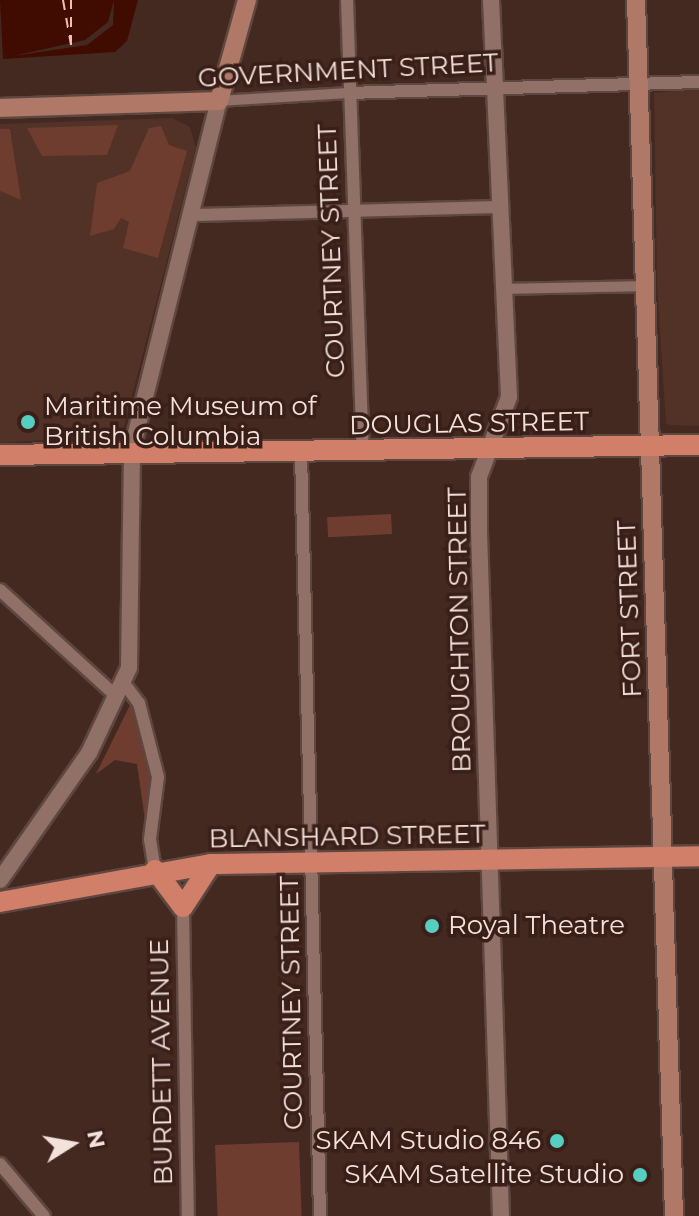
<!DOCTYPE html>
<html>
<head>
<meta charset="utf-8">
<style>
  body { margin:0 }
  #map { position:relative; width:699px; height:1216px; overflow:hidden; background:#442921; font-family:Montserrat,sans-serif }
  div>[style] { position:absolute }
  .built>* { inset:0; background:#523127 }
  .green>* { inset:0; background:#6f3d2f; transform-origin:0 0 }
  .water>* { inset:0; background:#400b00 }
  .pier>* { inset:0; background:#442921 }
  .ferry>* { height:2px; margin-top:-1px; transform-origin:0; background:repeating-linear-gradient(90deg,#f5bdad 0 10px,transparent 0 18px) }
  .roads { filter:drop-shadow(2px 0 #5e4740) drop-shadow(-2px 0 #5e4740) drop-shadow(0 2px #5e4740) drop-shadow(0 -2px #5e4740) }
  .pedestrian>* { height:10px; margin:-5px; padding:0 5px; transform-origin:5px; border-radius:5px; background:#907067 }
  .minor>* { height:12px; margin:-6px; padding:0 6px; transform-origin:6px; border-radius:6px; background:#907067 }
  .tertiary>* { height:16px; margin:-8px; padding:0 8px; transform-origin:8px; border-radius:8px; background:#907067 }
  .secondary>* { height:18px; margin:-9px; padding:0 9px; transform-origin:9px; border-radius:9px; background:#b07867 }
  .primary>* { height:20px; margin:-10px; padding:0 10px; transform-origin:10px; border-radius:10px; background:#d17f68 }
  .dots>* { width:22px; height:22px; translate:-50% -50%; box-sizing:border-box; border:4px solid #391f18; border-radius:50% }
  span { translate:-50% -50%; white-space:nowrap; text-align:center; line-height:1.15; -webkit-text-stroke:7px #391f18; paint-order:stroke }
  .street-label { font-size:26px; color:#f3e1db }
  .poi-label { font-size:26px; color:#f3e1db }
  .left { translate:0 -50%; text-align:left }
  .right { translate:-100% -50%; text-align:right }
  .north { position:absolute; left:32px; top:1104px; width:80px; height:80px; -webkit-text-stroke:6px #391f18; paint-order:stroke; rotate:79deg; font-size:22px; font-weight:700; line-height:32px; text-align:center; color:#f3e1db }
  .north::after { content:''; display:block; margin:auto; width:28px; height:36px; background:#f3e1db; clip-path:polygon(50% 0,100% 100%,50% 72%,0 100%) }
</style>
</head>
<body>
<div id="map">
  <div class="built">
    <i style="clip-path:polygon(699px 88px,699px 426px,672px 425px,666px 424px,657px 283px,654px 93px)"></i>
    <i style="clip-path:polygon(172px 118px,190px 127px,196px 148px,124px 427px,110px 435px,0 443px,0 124px)"></i>
  </div>
  <div class="green">
    <i style="clip-path:polygon(118px 125px,107px 155px,42px 156px,27px 128px)"></i>
    <i style="clip-path:polygon(161px 126px,169px 145px,187px 151px,158px 258px,123px 248px,129px 222px,121px 218px,114px 229px,90px 236px,97px 183px,130px 171px,149px 128px)"></i>
    <i style="clip-path:polygon(0 129px,10px 129px,21px 200px,0 191px)"></i>
    <i style="left:391px;top:514px;width:20px;height:64px;rotate:87deg"></i>
    <i style="clip-path:polygon(132px 701px,150px 775px,145px 820px,137px 764px,115px 760px,96px 774px)"></i>
    <i style="left:299px;top:1142px;width:74px;height:84px;rotate:88deg"></i>
  </div>
  <div class="water">
    <i style="clip-path:polygon(0 0,138px 0,127px 41px,115px 52px,3px 59px)"></i>
  </div>
  <div class="pier">
    <i style="clip-path:polygon(114px 0,113px 25px,87px 45px,13px 56px,85px 40px,108px 22px)"></i>
  </div>
  <div class="ferry">
    <i style="left:63px;top:0;width:46px;rotate:79.9deg"></i>
    <i style="left:71px;top:45px;width:45px;rotate:-90deg"></i>
  </div>
  <div class="roads">
    <div class="pedestrian">
      <i style="left:219px;top:101px;width:129px;rotate:-3.5deg"></i>
      <i style="left:503px;top:289px;width:143px;rotate:-1.2deg"></i>
    </div>
    <div class="minor">
      <i style="left:347px;top:0;width:453px;rotate:88deg"></i>
      <i style="left:348px;top:93px;width:351px;rotate:-1.8deg"></i>
      <i style="left:193px;top:215px;width:308px;rotate:-1.5deg"></i>
      <i style="left:301px;top:453px;width:763px;rotate:88.57deg"></i>
      <i style="left:0;top:590px;width:157px;rotate:42.4deg"></i>
      <i style="left:123px;top:682px;width:26px;rotate:53deg"></i>
      <i style="left:139px;top:703px;width:76px;rotate:75.6deg"></i>
      <i style="left:158px;top:777px;width:63px;rotate:97.4deg"></i>
      <i style="left:150px;top:839px;width:31px;rotate:81deg"></i>
      <i style="left:183px;top:907px;width:309px;rotate:89.1deg"></i>
      <i style="left:0;top:1164px;width:68px;rotate:49.8deg"></i>
    </div>
    <div class="tertiary">
      <i style="left:491px;top:0;width:397px;rotate:87.4deg"></i>
      <i style="left:509px;top:397px;width:85px;rotate:110.6deg"></i>
      <i style="left:479px;top:477px;width:55px;rotate:90deg"></i>
      <i style="left:479px;top:532px;width:684px;rotate:88.16deg"></i>
      <i style="left:0;top:880px;width:155px;rotate:-55deg"></i>
      <i style="left:89px;top:753px;width:94px;rotate:-64.8deg"></i>
      <i style="left:129px;top:668px;width:219px;rotate:-89.2deg"></i>
      <i style="left:132px;top:449px;width:359px;rotate:-76deg"></i>
    </div>
    <div class="secondary">
      <i style="left:636px;top:0;width:1217px;rotate:88.21deg"></i>
      <i style="left:0;top:108px;width:219px;rotate:-1.8deg"></i>
      <i style="left:219px;top:101px;width:105px;rotate:-74.5deg"></i>
    </div>
    <div class="primary">
      <i style="left:0;top:455px;width:699px;rotate:-0.82deg"></i>
      <i style="left:155px;top:870px;width:46px;rotate:52.9deg"></i>
      <i style="left:0;top:902px;width:214px;rotate:-10.2deg"></i>
      <i style="left:211px;top:864px;width:488px;rotate:-0.9deg"></i>
      <i style="left:183px;top:907px;width:51px;rotate:-56.9deg"></i>
    </div>
  </div>
  <div class="dots">
    <i style="left:28px;top:422px;background:#57cec2"></i>
    <i style="left:432px;top:926px;background:#57cec2"></i>
    <i style="left:557px;top:1141px;background:#57cec2"></i>
    <i style="left:640px;top:1175px;background:#57cec2"></i>
  </div>
  <div class="street-label">
    <span style="left:348px;top:71px;rotate:-3deg">GOVERNMENT STREET</span>
    <span style="left:332px;top:251px;rotate:-92deg">COURTNEY STREET</span>
    <span style="left:469px;top:424px;rotate:-1deg">DOUGLAS STREET</span>
    <span style="left:630px;top:609px;rotate:-92deg">FORT STREET</span>
    <span style="left:460px;top:630px;rotate:-91deg">BROUGHTON STREET</span>
    <span style="left:347px;top:837px;rotate:-1deg">BLANSHARD STREET</span>
    <span style="left:292px;top:1003px;rotate:-91deg">COURTNEY STREET</span>
    <span style="left:162px;top:1062px;rotate:-91deg">BURDETT AVENUE</span>
  </div>
  <div class="poi-label">
    <span class="left" style="left:44px;top:422px">Maritime Museum of<br>British Columbia</span>
    <span class="left" style="left:448px;top:926px">Royal Theatre</span>
    <span class="right" style="left:541px;top:1141px">SKAM Studio 846</span>
    <span class="right" style="left:624px;top:1175px">SKAM Satellite Studio</span>
  </div>
  <div class="north">N</div>
</div>
</body>
</html>
